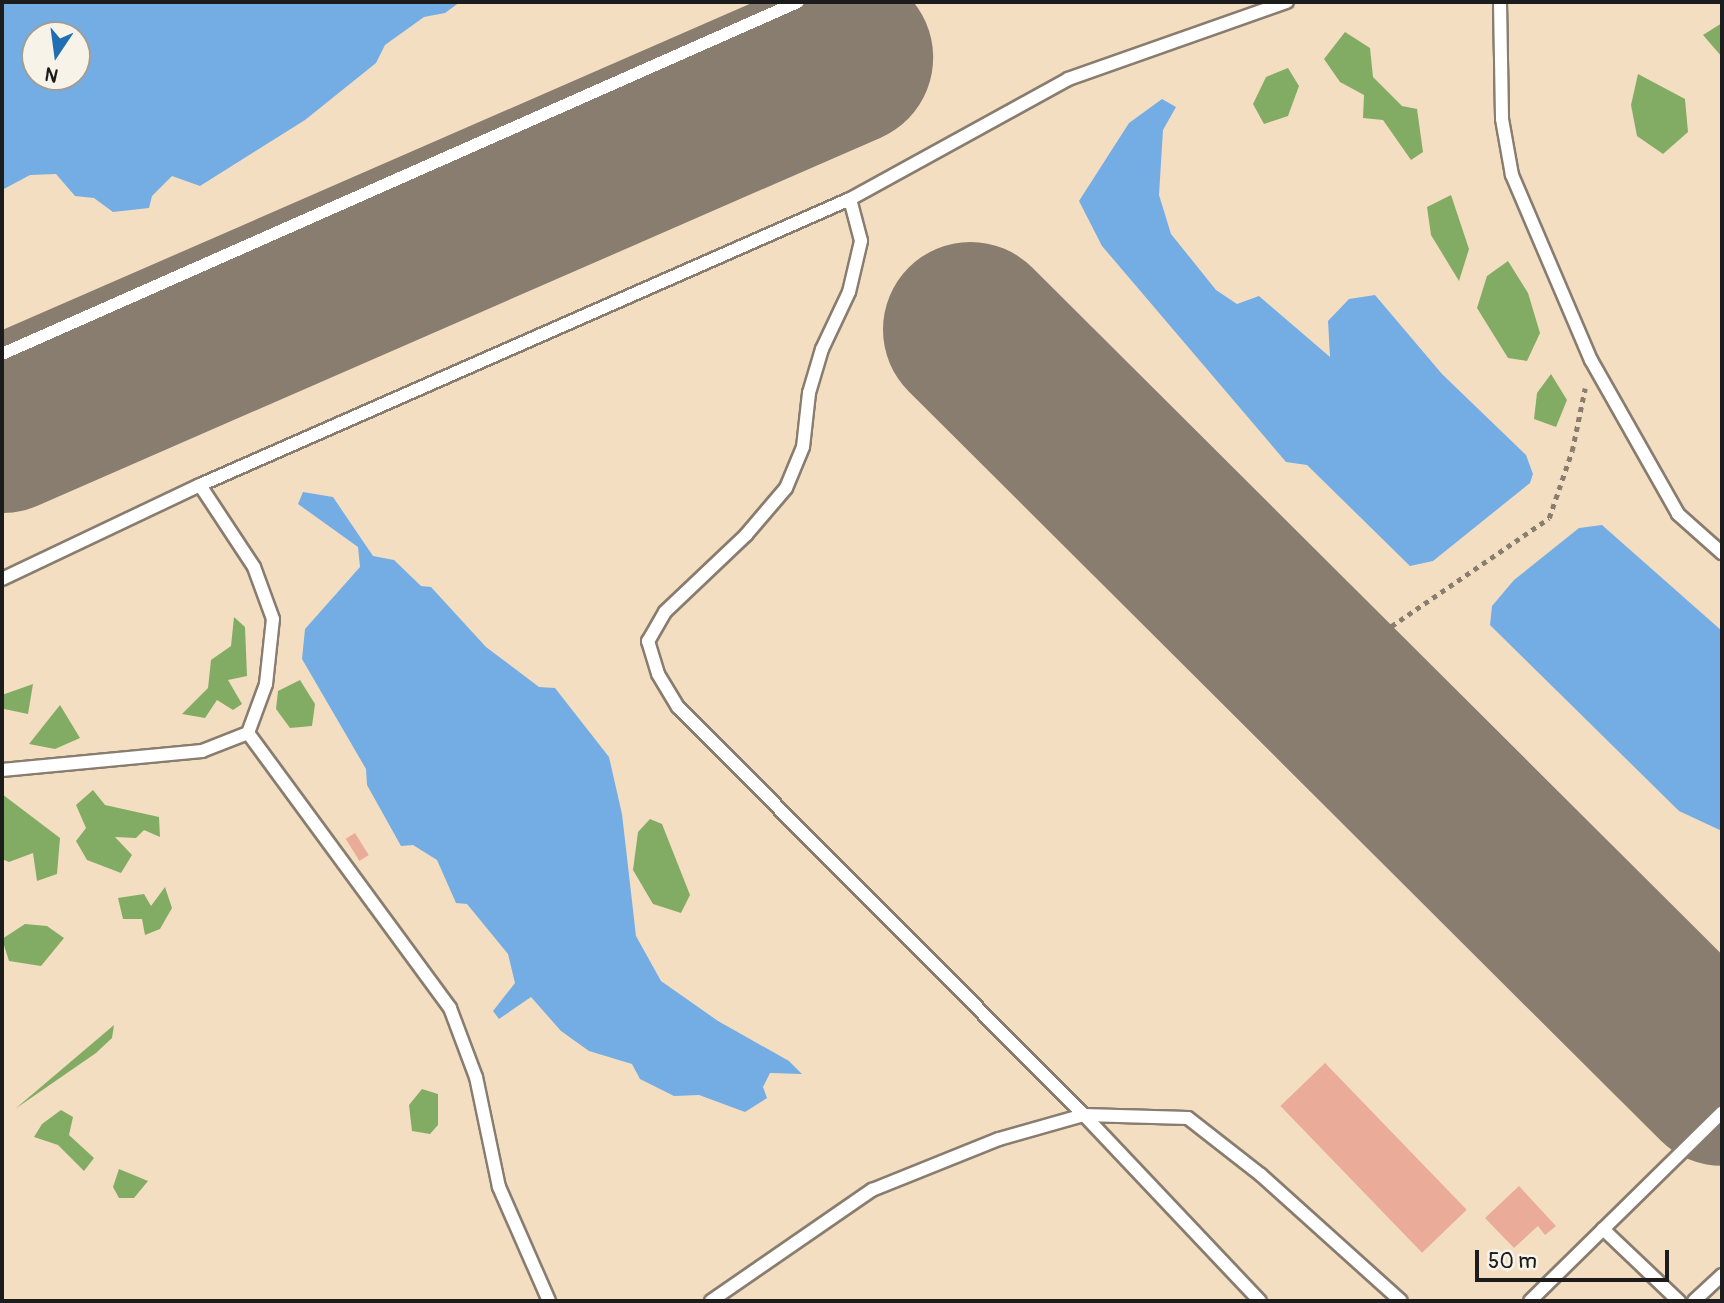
<!DOCTYPE html>
<html>
<head>
<meta charset="utf-8">
<style>
  body { margin:0 }
  #map { position:relative; width:1724px; height:1303px; overflow:hidden; background:#f4dec2; font-family:Pangolin,sans-serif }
  div>[style] { position:absolute }
  .forest>* { inset:0; background:#82ac64 }
  .water>* { inset:0; background:#74ade4 }
  .runway>* { height:175px; margin:-87.5px; padding:0 87.5px; transform-origin:87.5px; border-radius:87.5px; background:#887d6f }
  .building>* { inset:0; background:#eaac99; transform-origin:0 0 }
  .path>* { height:4.5px; margin-top:-2.25px; transform-origin:0; background:repeating-linear-gradient(90deg,#887d6f 0 5px,transparent 0 10px) }
  .roads { filter:drop-shadow(2px 0 #887d6f) drop-shadow(-2px 0 #887d6f) drop-shadow(0 2px #887d6f) drop-shadow(0 -2px #887d6f) }
  .lane>* { height:12px; margin:-6px; padding:0 6px; transform-origin:6px; border-radius:6px; background:#fff }
  span { translate:-50% -50%; white-space:nowrap; text-align:center; line-height:1.15; -webkit-text-stroke:7px #f7f3e8; paint-order:stroke }
  .frame { position:absolute; inset:0; border:4px solid #1c1c1c; pointer-events:none }
  .north { position:absolute; left:21px; top:21px; width:70px; height:70px; box-sizing:border-box; background:#f7f3e8; border:2px solid #9f9d96; border-radius:50%; rotate:193deg; font-size:19px; font-weight:700; line-height:28px; text-align:center; color:#1c1c1c }
  .north::after { content:''; display:block; margin:auto; width:24px; height:32px; background:#1f6fb2; clip-path:polygon(50% 0,100% 100%,50% 72%,0 100%) }
  .scale { position:absolute; left:1475px; top:1250px; width:194px; height:32px; box-sizing:border-box; border:4px solid #1c1c1c; border-top:0; padding-left:9px; font-size:21px; line-height:24px; white-space:nowrap; color:#1c1c1c; -webkit-text-stroke:5px #f7f3e8; paint-order:stroke }
</style>
</head>
<body>
<div id="map">
  <div class="forest">
    <i style="clip-path:polygon(1722px 23px,1722px 57px,1703px 35px)"></i>
    <i style="clip-path:polygon(1345px 32px,1370px 48px,1373px 77px,1402px 106px,1417px 109px,1423px 152px,1411px 160px,1383px 120px,1363px 118px,1364px 95px,1340px 82px,1324px 59px)"></i>
    <i style="clip-path:polygon(1288px 68px,1299px 86px,1288px 116px,1264px 124px,1253px 104px,1266px 77px)"></i>
    <i style="clip-path:polygon(1638px 74px,1685px 99px,1688px 132px,1663px 154px,1637px 136px,1631px 105px)"></i>
    <i style="clip-path:polygon(1451px 195px,1469px 249px,1459px 281px,1431px 235px,1427px 207px)"></i>
    <i style="clip-path:polygon(1508px 261px,1528px 293px,1540px 333px,1527px 361px,1508px 358px,1477px 308px,1487px 276px)"></i>
    <i style="clip-path:polygon(1551px 374px,1567px 400px,1556px 427px,1534px 419px,1537px 393px)"></i>
    <i style="clip-path:polygon(234px 617px,245px 627px,247px 676px,228px 680px,242px 704px,233px 710px,217px 700px,205px 718px,182px 714px,208px 688px,211px 660px,231px 646px)"></i>
    <i style="clip-path:polygon(300px 680px,315px 704px,312px 726px,290px 728px,276px 709px,278px 691px)"></i>
    <i style="clip-path:polygon(33px 684px,28px 714px,4px 709px,2px 695px)"></i>
    <i style="clip-path:polygon(60px 705px,80px 738px,55px 749px,29px 744px)"></i>
    <i style="clip-path:polygon(93px 790px,105px 805px,159px 817px,160px 837px,144px 830px,136px 838px,115px 837px,132px 855px,121px 873px,87px 860px,76px 841px,86px 828px,76px 805px)"></i>
    <i style="clip-path:polygon(2px 794px,60px 838px,57px 874px,37px 881px,33px 853px,9px 862px,2px 859px)"></i>
    <i style="clip-path:polygon(650px 819px,662px 824px,690px 895px,681px 913px,653px 904px,633px 870px,638px 832px)"></i>
    <i style="clip-path:polygon(165px 887px,172px 908px,160px 929px,145px 935px,142px 919px,123px 919px,118px 898px,144px 894px,151px 906px)"></i>
    <i style="clip-path:polygon(25px 924px,47px 926px,64px 938px,41px 966px,9px 961px,2px 939px)"></i>
    <i style="clip-path:polygon(114px 1025px,112px 1038px,96px 1053px,15px 1109px)"></i>
    <i style="clip-path:polygon(422px 1089px,438px 1094px,438px 1125px,430px 1134px,412px 1131px,409px 1105px)"></i>
    <i style="clip-path:polygon(61px 1110px,73px 1117px,69px 1135px,94px 1158px,84px 1171px,58px 1145px,34px 1137px,42px 1124px)"></i>
    <i style="clip-path:polygon(119px 1169px,148px 1181px,134px 1198px,119px 1198px,113px 1187px)"></i>
  </div>
  <div class="water">
    <i style="clip-path:polygon(evenodd,2px 2px,460px 2px,445px 13px,424px 17px,385px 45px,376px 63px,305px 120px,200px 186px,172px 176px,152px 196px,149px 208px,113px 212px,94px 198px,75px 196px,56px 174px,30px 175px,2px 190px,2px 2px,35px 35px,77px 35px,77px 77px,35px 77px,35px 35px)"></i>
    <i style="clip-path:polygon(1162px 99px,1176px 107px,1163px 130px,1159px 195px,1171px 234px,1216px 290px,1237px 304px,1259px 296px,1330px 357px,1328px 321px,1349px 299px,1375px 295px,1442px 374px,1526px 455px,1533px 474px,1530px 483px,1433px 561px,1410px 566px,1307px 465px,1286px 462px,1102px 246px,1079px 201px,1129px 123px)"></i>
    <i style="clip-path:polygon(303px 492px,333px 497px,373px 556px,394px 560px,421px 586px,431px 587px,486px 647px,539px 687px,555px 688px,609px 757px,622px 814px,636px 936px,661px 981px,718px 1021px,789px 1061px,802px 1074px,770px 1073px,763px 1087px,767px 1098px,745px 1112px,699px 1095px,674px 1096px,640px 1079px,632px 1064px,589px 1051px,561px 1031px,531px 997px,499px 1019px,493px 1011px,515px 983px,508px 954px,467px 904px,456px 903px,437px 860px,413px 845px,401px 846px,367px 785px,366px 769px,302px 659px,305px 629px,360px 567px,358px 547px,298px 504px)"></i>
    <i style="clip-path:polygon(1602px 525px,1722px 631px,1722px 831px,1679px 811px,1490px 625px,1492px 606px,1514px 580px,1579px 528px)"></i>
  </div>
  <div class="runway">
    <i style="left:970px;top:329px;width:1061px;rotate:44.89deg"></i>
    <i style="left:2px;top:425px;width:920px;rotate:-23.58deg"></i>
  </div>
  <div class="building">
    <i style="left:355px;top:833px;width:26px;height:11px;rotate:58deg"></i>
    <i style="left:1325px;top:1063px;width:204px;height:62px;rotate:46deg"></i>
    <i style="clip-path:polygon(1519px 1186px,1556px 1226px,1545px 1235px,1538px 1226px,1514px 1248px,1485px 1218px)"></i>
  </div>
  <div class="path">
    <i style="left:1317px;top:677px;width:281px;rotate:-34.4deg"></i>
    <i style="left:1549px;top:518px;width:71px;rotate:-71.1deg"></i>
    <i style="left:1572px;top:451px;width:64px;rotate:-78.3deg"></i>
  </div>
  <div class="roads">
    <div class="lane">
      <i style="left:1500px;top:2px;width:117px;rotate:89deg"></i>
      <i style="left:1502px;top:119px;width:57px;rotate:79.9deg"></i>
      <i style="left:1512px;top:175px;width:201px;rotate:66.9deg"></i>
      <i style="left:1591px;top:360px;width:177px;rotate:60.5deg"></i>
      <i style="left:1678px;top:514px;width:59px;rotate:41.6deg"></i>
      <i style="left:850px;top:199px;width:43px;rotate:75.3deg"></i>
      <i style="left:861px;top:241px;width:52px;rotate:103.2deg"></i>
      <i style="left:849px;top:292px;width:63px;rotate:115.3deg"></i>
      <i style="left:822px;top:349px;width:46px;rotate:106.5deg"></i>
      <i style="left:809px;top:393px;width:54px;rotate:96.3deg"></i>
      <i style="left:803px;top:447px;width:44px;rotate:112.5deg"></i>
      <i style="left:786px;top:488px;width:62px;rotate:130.4deg"></i>
      <i style="left:746px;top:535px;width:112px;rotate:136.5deg"></i>
      <i style="left:665px;top:612px;width:34px;rotate:120deg"></i>
      <i style="left:648px;top:641px;width:34px;rotate:73deg"></i>
      <i style="left:658px;top:674px;width:39px;rotate:59deg"></i>
      <i style="left:678px;top:707px;width:576px;rotate:45.14deg"></i>
      <i style="left:1084px;top:1115px;width:256px;rotate:46.6deg"></i>
      <i style="left:2px;top:354px;width:870px;rotate:-23.86deg"></i>
      <i style="left:2px;top:579px;width:219px;rotate:-25.4deg"></i>
      <i style="left:200px;top:485px;width:710px;rotate:-23.75deg"></i>
      <i style="left:850px;top:199px;width:249px;rotate:-28.8deg"></i>
      <i style="left:1068px;top:79px;width:232px;rotate:-19.4deg"></i>
      <i style="left:248px;top:733px;width:341px;rotate:53.7deg"></i>
      <i style="left:450px;top:1008px;width:74px;rotate:69.4deg"></i>
      <i style="left:476px;top:1077px;width:112px;rotate:78.2deg"></i>
      <i style="left:499px;top:1187px;width:124px;rotate:66.3deg"></i>
      <i style="left:2px;top:770px;width:201px;rotate:-5.4deg"></i>
      <i style="left:202px;top:751px;width:49px;rotate:-21.4deg"></i>
      <i style="left:248px;top:733px;width:52px;rotate:-69.8deg"></i>
      <i style="left:266px;top:684px;width:65px;rotate:-83.9deg"></i>
      <i style="left:273px;top:619px;width:55px;rotate:-110.1deg"></i>
      <i style="left:254px;top:567px;width:98px;rotate:-123.4deg"></i>
      <i style="left:1603px;top:1229px;width:105px;rotate:43.5deg"></i>
      <i style="left:711px;top:1301px;width:196px;rotate:-34.6deg"></i>
      <i style="left:872px;top:1190px;width:137px;rotate:-21.9deg"></i>
      <i style="left:999px;top:1139px;width:88px;rotate:-15.8deg"></i>
      <i style="left:1084px;top:1115px;width:104px;rotate:1.7deg"></i>
      <i style="left:1188px;top:1118px;width:93px;rotate:38deg"></i>
      <i style="left:1261px;top:1175px;width:188px;rotate:42deg"></i>
      <i style="left:1530px;top:1301px;width:269px;rotate:-44.5deg"></i>
      <i style="left:1694px;top:1301px;width:38px;rotate:-43deg"></i>
    </div>
  </div>
  <div class="frame"></div>
  <div class="north">N</div>
  <div class="scale">50 m</div>
</div>
</body>
</html>
